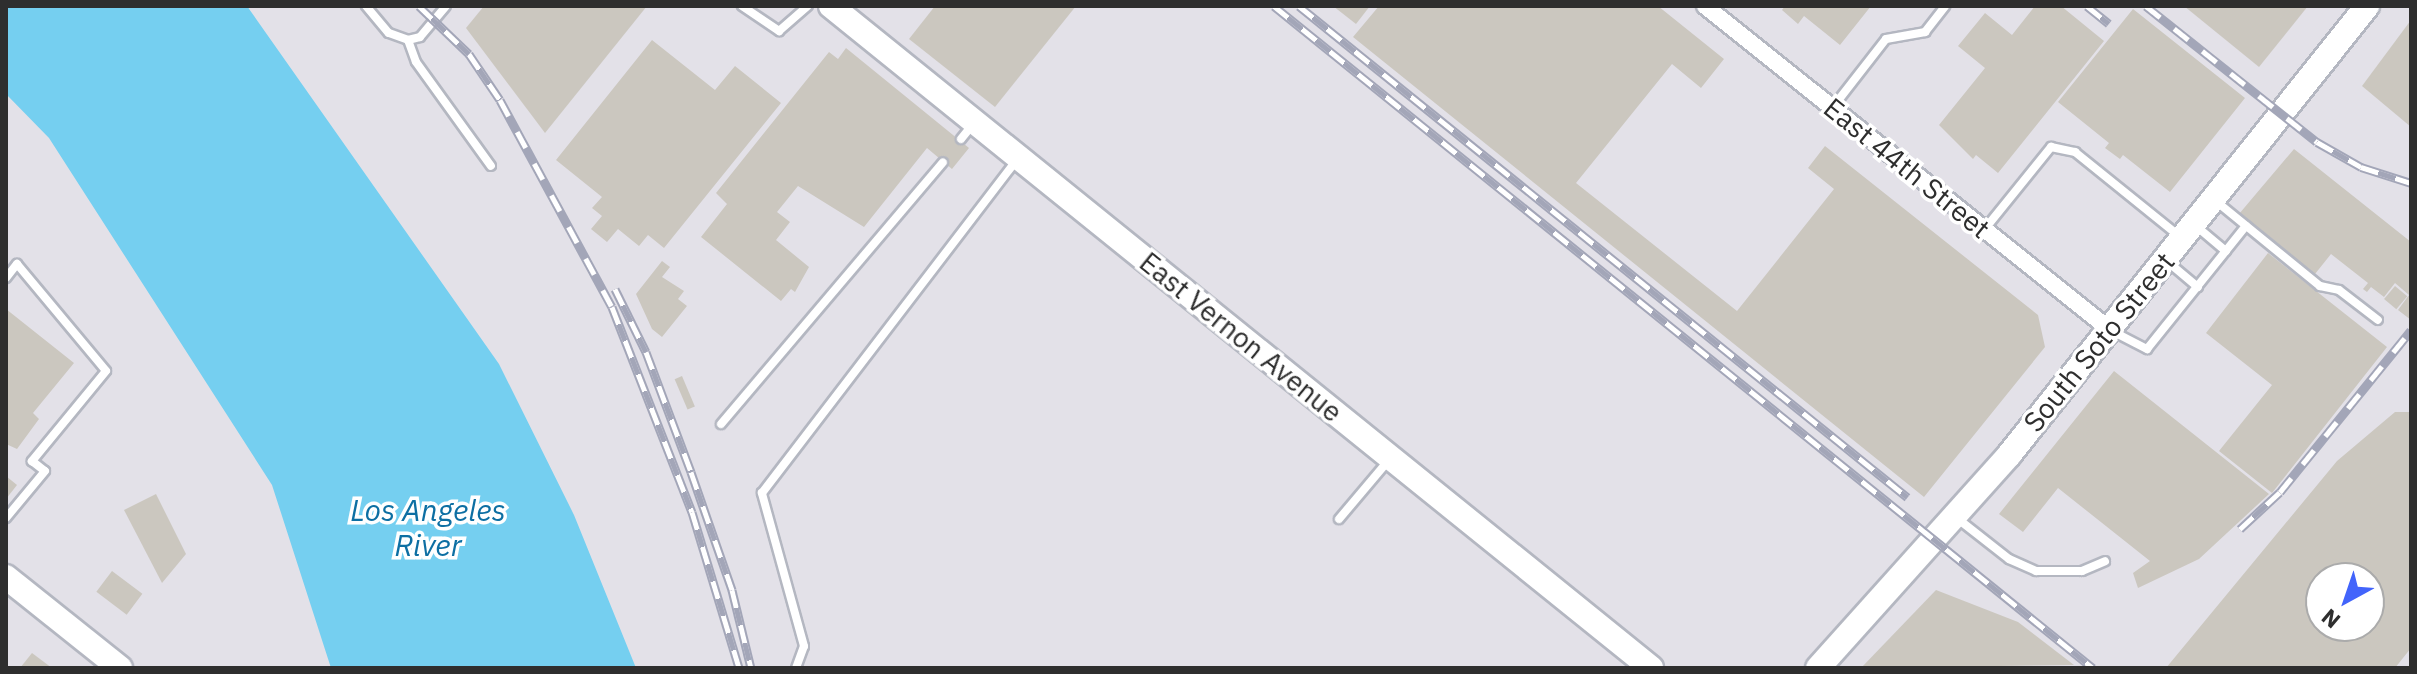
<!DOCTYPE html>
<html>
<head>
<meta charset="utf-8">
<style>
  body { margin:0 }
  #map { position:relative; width:2417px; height:674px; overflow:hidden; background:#efe9e1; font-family:"IBM Plex Sans",sans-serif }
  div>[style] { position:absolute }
  .industrial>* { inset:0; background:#e3e1e8 }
  .water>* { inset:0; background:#75cff0 }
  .building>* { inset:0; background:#cbc7bf; transform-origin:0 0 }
  .roads { filter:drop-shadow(2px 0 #b4b7c1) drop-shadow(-2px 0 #b4b7c1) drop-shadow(0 2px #b4b7c1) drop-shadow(0 -2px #b4b7c1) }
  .lane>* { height:8px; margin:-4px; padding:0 4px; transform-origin:4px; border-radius:4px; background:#fff }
  .street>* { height:16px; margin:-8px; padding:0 8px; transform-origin:8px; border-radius:8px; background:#fff }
  .secondary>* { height:24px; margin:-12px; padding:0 12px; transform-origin:12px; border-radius:12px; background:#fff }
  .rail>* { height:9px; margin-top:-4.5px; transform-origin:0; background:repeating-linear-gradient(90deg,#fff 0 18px,#a3a6b8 0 36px); box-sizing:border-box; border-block:2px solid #a3a6b8 }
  span { translate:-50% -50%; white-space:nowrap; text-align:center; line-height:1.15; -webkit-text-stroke:7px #fff; paint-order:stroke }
  .street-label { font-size:28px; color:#2e2e2e }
  .water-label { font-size:30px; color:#0d6fa3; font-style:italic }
  .frame { position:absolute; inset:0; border:8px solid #2e2e2e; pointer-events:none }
  .north { position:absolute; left:2305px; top:562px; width:80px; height:80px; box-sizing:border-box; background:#fff; border:2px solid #ababab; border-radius:50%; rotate:220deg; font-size:22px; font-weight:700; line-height:32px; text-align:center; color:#2e2e2e }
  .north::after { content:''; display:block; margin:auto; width:28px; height:36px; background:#4264fb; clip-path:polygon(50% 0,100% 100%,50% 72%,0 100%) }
</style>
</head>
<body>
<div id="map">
  <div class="industrial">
    <i style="clip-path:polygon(evenodd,6px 6px,2411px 6px,2411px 668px,6px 668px,6px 6px,2321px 578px,2369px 578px,2369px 626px,2321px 626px,2321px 578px)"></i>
  </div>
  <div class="water">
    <i style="clip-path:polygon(6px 6px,247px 6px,499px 364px,574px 515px,636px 668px,331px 668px,272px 485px,49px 138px,6px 94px)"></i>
  </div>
  <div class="building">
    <i style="clip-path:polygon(484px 6px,647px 6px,545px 133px,466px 28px)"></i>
    <i style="clip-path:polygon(935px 6px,1076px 6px,995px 107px,909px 39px)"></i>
    <i style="clip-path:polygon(1333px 6px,1370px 6px,1356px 24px)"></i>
    <i style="clip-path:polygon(1379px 6px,1658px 6px,1724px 59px,1701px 88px,1672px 64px,1576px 183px,1737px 311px,1834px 189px,1808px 168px,1825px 146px,2038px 315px,2045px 347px,1924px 497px,1353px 37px)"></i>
    <i style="clip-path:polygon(1785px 6px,1871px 6px,1840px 45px,1804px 16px,1798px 24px,1782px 10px)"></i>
    <i style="clip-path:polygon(2035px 6px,2061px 6px,2104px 41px,1998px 173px,1976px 155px,1973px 159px,1939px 125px,1985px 68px,1958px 46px,1985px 13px,2012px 35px)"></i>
    <i style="clip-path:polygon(2184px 6px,2308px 6px,2259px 67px)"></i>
    <i style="clip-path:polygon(2133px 9px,2245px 98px,2170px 192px,2123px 155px,2120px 159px,2105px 148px,2109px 143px,2058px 102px)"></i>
    <i style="clip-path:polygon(2411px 20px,2411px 127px,2362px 86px)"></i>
    <i style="clip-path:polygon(652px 40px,715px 90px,735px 66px,781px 103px,664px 248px,648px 235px,639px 246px,618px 229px,607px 242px,591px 229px,602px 216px,592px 208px,602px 197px,556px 160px)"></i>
    <i style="clip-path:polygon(846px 48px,969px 148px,952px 169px,927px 148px,864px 227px,798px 186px,777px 212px,790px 222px,776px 240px,809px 267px,795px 292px,791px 289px,781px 301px,701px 237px,727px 204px,716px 193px,829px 52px,838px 59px)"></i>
    <i style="clip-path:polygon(2294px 149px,2411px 242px,2411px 320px,2398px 310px,2409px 295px,2395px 283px,2384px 297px,2371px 287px,2367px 292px,2363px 289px,2368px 283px,2331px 254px,2315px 274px,2239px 214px)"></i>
    <i style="clip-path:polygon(2268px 253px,2387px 347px,2272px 493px,2219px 451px,2272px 385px,2206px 333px)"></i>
    <i style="clip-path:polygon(662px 261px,670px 267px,662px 277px,684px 291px,678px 299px,687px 306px,662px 337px,652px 329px,636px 294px)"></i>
    <i style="left:2395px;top:286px;width:16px;height:17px;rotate:40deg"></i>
    <i style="clip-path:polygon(6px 309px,74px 363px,33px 413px,39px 419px,17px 449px,6px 444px)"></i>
    <i style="clip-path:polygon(2114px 371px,2269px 494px,2199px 559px,2138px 588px,2133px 573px,2150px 561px,2058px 488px,2023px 532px,1999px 514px)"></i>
    <i style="left:682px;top:376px;width:33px;height:8px;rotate:67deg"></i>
    <i style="clip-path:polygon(evenodd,2395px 412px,2411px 412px,2411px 648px,2395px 668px,2166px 668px,2337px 461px,2395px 412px,2321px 578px,2369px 578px,2369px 626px,2321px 626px,2321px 578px)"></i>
    <i style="clip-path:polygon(6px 476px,17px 485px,6px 499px)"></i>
    <i style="clip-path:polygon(156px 494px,186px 554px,162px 583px,124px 510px)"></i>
    <i style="left:112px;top:571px;width:38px;height:26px;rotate:37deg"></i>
    <i style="clip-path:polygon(1936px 590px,2018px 622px,2074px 665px,1861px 668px)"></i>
    <i style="clip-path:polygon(32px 653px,52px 668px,20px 668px)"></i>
  </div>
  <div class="roads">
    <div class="lane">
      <i style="left:366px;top:6px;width:35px;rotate:50deg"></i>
      <i style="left:389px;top:33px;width:20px;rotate:20deg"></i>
      <i style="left:408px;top:40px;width:12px;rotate:-14deg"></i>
      <i style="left:420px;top:37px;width:40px;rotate:-50deg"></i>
      <i style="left:742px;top:6px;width:45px;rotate:34deg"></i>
      <i style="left:779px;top:31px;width:38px;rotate:-41deg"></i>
      <i style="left:408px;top:40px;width:23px;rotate:70deg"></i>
      <i style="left:416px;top:62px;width:128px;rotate:54.2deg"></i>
      <i style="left:1833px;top:107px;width:86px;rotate:-52.1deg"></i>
      <i style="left:1886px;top:39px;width:40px;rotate:-10deg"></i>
      <i style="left:1925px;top:32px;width:33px;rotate:-52deg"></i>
      <i style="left:961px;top:139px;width:21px;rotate:-51deg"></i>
      <i style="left:2217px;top:202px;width:133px;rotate:39.2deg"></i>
      <i style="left:2320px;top:286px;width:19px;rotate:12deg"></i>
      <i style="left:2339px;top:290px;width:49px;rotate:37.6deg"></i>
      <i style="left:2196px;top:226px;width:39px;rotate:40deg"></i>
      <i style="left:1984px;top:230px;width:107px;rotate:-51.1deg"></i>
      <i style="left:2051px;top:147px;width:25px;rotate:12deg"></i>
      <i style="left:2075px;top:152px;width:132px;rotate:38.9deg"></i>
      <i style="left:2168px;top:262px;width:39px;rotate:40deg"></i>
      <i style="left:6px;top:278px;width:18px;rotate:-52deg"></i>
      <i style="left:17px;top:264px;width:139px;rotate:50.2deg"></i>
      <i style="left:106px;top:371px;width:117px;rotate:129.4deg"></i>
      <i style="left:32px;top:461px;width:16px;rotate:38deg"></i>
      <i style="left:45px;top:471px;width:61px;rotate:129.7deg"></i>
      <i style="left:2110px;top:330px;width:42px;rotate:27.2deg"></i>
      <i style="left:2147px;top:349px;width:158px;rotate:-51.2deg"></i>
      <i style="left:721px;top:424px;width:343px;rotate:-49.7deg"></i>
      <i style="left:1339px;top:519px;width:76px;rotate:-49.8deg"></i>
      <i style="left:1958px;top:519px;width:65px;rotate:38.1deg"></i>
      <i style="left:2009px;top:559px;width:30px;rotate:24deg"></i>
      <i style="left:2036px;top:571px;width:46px"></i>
      <i style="left:2082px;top:571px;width:25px;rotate:-23deg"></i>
      <i style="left:796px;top:668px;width:23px;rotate:-70deg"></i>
      <i style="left:804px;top:646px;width:159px;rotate:-105.4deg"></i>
      <i style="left:762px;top:493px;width:422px;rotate:-52.6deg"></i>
    </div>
    <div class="street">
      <i style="left:1705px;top:6px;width:517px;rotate:38.64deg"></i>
    </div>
    <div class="secondary">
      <i style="left:831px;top:6px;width:1054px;rotate:38.91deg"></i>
      <i style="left:6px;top:577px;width:146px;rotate:38.6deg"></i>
      <i style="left:1818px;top:668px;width:286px;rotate:-48.1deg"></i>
      <i style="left:2009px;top:455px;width:574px;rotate:-51.43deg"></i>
    </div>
  </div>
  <div class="rail">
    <i style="left:419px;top:6px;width:69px;rotate:43.8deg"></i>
    <i style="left:469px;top:54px;width:55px;rotate:56deg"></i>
    <i style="left:500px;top:100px;width:235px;rotate:61.6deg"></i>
    <i style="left:612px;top:307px;width:220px;rotate:68.7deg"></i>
    <i style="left:692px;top:512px;width:163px;rotate:73.2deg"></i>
    <i style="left:1274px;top:6px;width:1053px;rotate:38.95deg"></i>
    <i style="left:1299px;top:6px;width:782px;rotate:38.92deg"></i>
    <i style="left:2087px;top:6px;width:28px;rotate:39deg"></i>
    <i style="left:2146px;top:6px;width:218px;rotate:38.5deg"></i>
    <i style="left:2317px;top:142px;width:51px;rotate:29.6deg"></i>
    <i style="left:2361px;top:167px;width:52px;rotate:17.7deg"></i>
    <i style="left:615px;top:289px;width:70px;rotate:63.8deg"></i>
    <i style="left:646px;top:352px;width:128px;rotate:69.4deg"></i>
    <i style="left:691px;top:472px;width:125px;rotate:70.8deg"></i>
    <i style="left:732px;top:590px;width:80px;rotate:76.3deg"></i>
    <i style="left:2240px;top:529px;width:54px;rotate:-42.8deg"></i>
    <i style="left:2280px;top:492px;width:208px;rotate:-51deg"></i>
  </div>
  <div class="street-label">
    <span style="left:1907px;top:168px;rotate:39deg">East 44th Street</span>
    <span style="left:1241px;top:337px;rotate:39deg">East Vernon Avenue</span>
    <span style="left:2099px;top:342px;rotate:-51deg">South Soto Street</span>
  </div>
  <div class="water-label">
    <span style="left:428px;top:527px">Los Angeles<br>River</span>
  </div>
  <div class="frame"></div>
  <div class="north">N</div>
</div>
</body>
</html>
